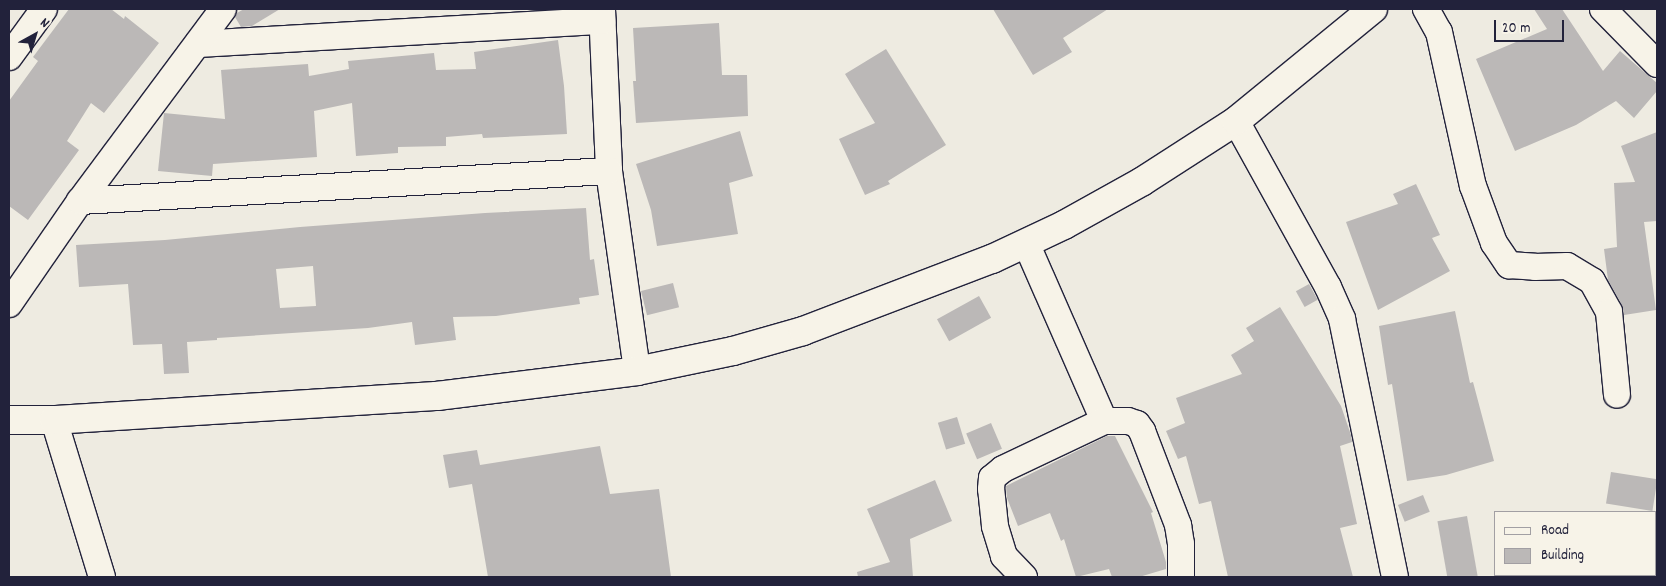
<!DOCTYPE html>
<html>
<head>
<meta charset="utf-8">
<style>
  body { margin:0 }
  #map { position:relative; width:1666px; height:586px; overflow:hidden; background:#eeebe1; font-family:Dekko,sans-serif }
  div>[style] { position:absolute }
  .building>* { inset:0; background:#bbb8b7; transform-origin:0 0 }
  .roads { filter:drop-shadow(1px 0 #22223b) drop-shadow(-1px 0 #22223b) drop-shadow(0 1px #22223b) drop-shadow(0 -1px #22223b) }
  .street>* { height:26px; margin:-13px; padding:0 13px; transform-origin:13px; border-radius:13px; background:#f7f3e8 }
  .secondary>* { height:28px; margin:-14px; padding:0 14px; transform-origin:14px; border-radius:14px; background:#f7f3e8 }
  span { translate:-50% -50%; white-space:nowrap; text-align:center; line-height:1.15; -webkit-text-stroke:5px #f7f3e8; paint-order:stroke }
  .frame { position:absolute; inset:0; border:10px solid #22223b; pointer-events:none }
  .legend { position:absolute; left:1494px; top:511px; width:162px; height:65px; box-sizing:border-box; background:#f7f3e8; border:1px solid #a29fa3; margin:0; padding:6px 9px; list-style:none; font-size:15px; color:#22223b }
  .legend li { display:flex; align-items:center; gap:10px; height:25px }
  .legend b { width:25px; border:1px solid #a29fa3 }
  .north { position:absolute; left:10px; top:10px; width:50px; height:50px; -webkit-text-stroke:4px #f7f3e8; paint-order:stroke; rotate:39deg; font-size:14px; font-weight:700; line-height:20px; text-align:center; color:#22223b }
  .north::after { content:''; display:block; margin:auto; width:18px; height:22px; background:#22223b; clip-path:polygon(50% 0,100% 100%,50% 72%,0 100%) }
  .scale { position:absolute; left:1494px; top:20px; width:70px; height:22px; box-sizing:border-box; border:2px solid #22223b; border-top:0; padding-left:6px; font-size:15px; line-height:18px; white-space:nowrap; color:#22223b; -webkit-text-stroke:4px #f7f3e8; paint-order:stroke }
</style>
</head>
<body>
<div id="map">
  <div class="building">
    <i style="clip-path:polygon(69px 9px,111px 9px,124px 19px,125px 16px,159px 43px,104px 113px,91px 103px,67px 141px,79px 150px,28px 220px,9px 206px,9px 101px,38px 61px,33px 57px)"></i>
    <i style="clip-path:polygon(244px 9px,280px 9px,252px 26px,241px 27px,235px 17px,237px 13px)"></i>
    <i style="clip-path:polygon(993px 9px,1108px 9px,1063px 38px,1072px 52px,1033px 75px)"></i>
    <i style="clip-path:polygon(1534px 9px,1562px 9px,1603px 71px,1620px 51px,1657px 83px,1657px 91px,1634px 118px,1616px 101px,1576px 125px,1515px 151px,1476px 59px,1547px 29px)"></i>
    <i style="clip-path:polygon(719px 23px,722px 75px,747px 75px,748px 116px,636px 123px,633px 81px,636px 81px,633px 28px)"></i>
    <i style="clip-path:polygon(558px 40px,564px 86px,567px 134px,483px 138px,482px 134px,446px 137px,446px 146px,398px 147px,398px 153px,356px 156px,352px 103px,314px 111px,317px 157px,213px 164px,212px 176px,158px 171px,164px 113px,225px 119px,221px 70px,308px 64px,309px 76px,349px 69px,348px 61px,434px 53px,436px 70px,476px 69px,474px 52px)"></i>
    <i style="clip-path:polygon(886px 49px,946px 145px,888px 181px,890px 184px,865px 195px,839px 139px,875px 123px,845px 74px)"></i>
    <i style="clip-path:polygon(740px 131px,753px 176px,729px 183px,738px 234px,657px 246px,651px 210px,636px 164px)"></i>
    <i style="clip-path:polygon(1657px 132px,1657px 221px,1644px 222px,1656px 310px,1624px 315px,1622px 305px,1608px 280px,1604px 249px,1617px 247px,1614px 183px,1635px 182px,1621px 146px)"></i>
    <i style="clip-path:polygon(1416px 184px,1440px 235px,1432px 238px,1450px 271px,1378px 310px,1346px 222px,1398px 204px,1393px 194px)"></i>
    <i style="clip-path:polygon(evenodd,586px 208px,590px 260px,594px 259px,599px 295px,579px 298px,580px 304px,496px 316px,453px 317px,456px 340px,415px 345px,412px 322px,368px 328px,217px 338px,217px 340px,187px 342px,189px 373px,164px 374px,162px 344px,133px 345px,128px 284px,79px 287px,76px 245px,165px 240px,300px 227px,485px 213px,586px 208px,313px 266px,316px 306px,280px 308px,276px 269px,313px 266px)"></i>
    <i style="left:673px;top:283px;width:25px;height:33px;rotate:76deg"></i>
    <i style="left:1309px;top:284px;width:18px;height:15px;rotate:61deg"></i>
    <i style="left:979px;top:296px;width:25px;height:48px;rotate:61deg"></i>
    <i style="clip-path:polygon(1280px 307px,1341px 406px,1351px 435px,1352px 442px,1340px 446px,1357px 524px,1340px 528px,1353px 577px,1228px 577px,1211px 501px,1199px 504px,1186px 456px,1178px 459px,1166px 431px,1185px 423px,1176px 398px,1242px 374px,1231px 355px,1254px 341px,1246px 328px)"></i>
    <i style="clip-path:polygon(1455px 311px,1470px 383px,1473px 382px,1494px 461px,1446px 475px,1407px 481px,1392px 384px,1388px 385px,1379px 326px)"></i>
    <i style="left:957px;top:417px;width:28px;height:20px;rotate:73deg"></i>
    <i style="left:991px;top:423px;width:28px;height:27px;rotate:67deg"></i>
    <i style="clip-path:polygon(1107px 436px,1115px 436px,1153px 512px,1151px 513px,1166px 562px,1166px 569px,1139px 577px,1112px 577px,1109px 569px,1076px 577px,1064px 539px,1061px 541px,1050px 513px,1018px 526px,1007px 498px,1006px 486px)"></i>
    <i style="clip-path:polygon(600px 446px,610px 494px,659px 489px,671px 577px,488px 577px,472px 484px,449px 488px,443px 455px,477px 450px,480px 465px)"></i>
    <i style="left:1611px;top:472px;width:47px;height:32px;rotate:9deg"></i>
    <i style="clip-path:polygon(935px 480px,952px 521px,910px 539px,913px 577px,858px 577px,857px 572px,890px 562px,867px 509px)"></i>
    <i style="left:1423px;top:495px;width:18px;height:27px;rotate:68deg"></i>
    <i style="left:1467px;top:516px;width:62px;height:30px;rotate:80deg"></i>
  </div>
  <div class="roads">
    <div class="street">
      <i style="left:602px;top:9px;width:162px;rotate:87.5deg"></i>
      <i style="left:609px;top:171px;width:202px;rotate:82deg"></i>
      <i style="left:1426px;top:9px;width:26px;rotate:61deg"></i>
      <i style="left:1439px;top:32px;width:158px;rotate:77.6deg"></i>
      <i style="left:1473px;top:186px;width:61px;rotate:69.8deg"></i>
      <i style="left:1494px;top:243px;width:27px;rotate:56deg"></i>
      <i style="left:1509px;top:265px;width:26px;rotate:4deg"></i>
      <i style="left:1535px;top:267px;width:32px;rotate:-2deg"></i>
      <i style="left:1567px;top:266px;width:29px;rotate:31deg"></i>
      <i style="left:1592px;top:281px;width:35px;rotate:61deg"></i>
      <i style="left:1609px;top:312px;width:83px;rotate:84.5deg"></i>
      <i style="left:1603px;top:9px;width:77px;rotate:45.5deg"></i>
      <i style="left:198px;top:44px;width:405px;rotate:-3.3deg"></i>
      <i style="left:9px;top:57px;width:59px;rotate:-53.9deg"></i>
      <i style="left:1236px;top:121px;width:190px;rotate:61deg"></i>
      <i style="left:1328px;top:287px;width:35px;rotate:66deg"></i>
      <i style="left:1342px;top:319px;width:263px;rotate:78.4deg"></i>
      <i style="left:80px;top:201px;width:530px;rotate:-3.25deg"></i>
      <i style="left:1026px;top:243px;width:194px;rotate:66.3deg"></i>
      <i style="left:9px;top:304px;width:125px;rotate:-55.4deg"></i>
      <i style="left:80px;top:201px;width:239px;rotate:-53.3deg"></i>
      <i style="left:54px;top:420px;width:164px;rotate:73deg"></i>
      <i style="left:1024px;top:577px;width:29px;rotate:-134deg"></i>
      <i style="left:1004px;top:556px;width:31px;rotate:-107deg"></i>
      <i style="left:995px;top:526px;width:37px;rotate:-96deg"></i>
      <i style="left:991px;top:489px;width:11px;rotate:-85deg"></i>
      <i style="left:992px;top:478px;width:14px;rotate:-39deg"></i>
      <i style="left:1003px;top:469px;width:112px;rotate:-25.4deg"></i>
      <i style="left:1104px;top:421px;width:24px"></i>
      <i style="left:1128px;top:421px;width:9px;rotate:18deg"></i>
      <i style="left:1137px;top:424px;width:9px;rotate:54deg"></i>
      <i style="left:1142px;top:431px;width:101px;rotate:69deg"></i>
      <i style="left:1178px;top:525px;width:19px;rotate:81deg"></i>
      <i style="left:1181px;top:544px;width:33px;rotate:90deg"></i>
    </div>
    <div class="secondary">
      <i style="left:9px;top:420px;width:45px"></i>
      <i style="left:54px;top:420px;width:384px;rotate:-3.6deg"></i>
      <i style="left:437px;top:396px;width:202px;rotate:-7.1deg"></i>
      <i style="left:637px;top:371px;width:98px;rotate:-11.8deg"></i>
      <i style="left:733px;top:351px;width:73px;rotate:-15.9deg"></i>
      <i style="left:803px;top:331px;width:202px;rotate:-20.9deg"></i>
      <i style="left:992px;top:259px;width:80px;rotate:-25.3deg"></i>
      <i style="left:1064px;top:225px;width:90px;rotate:-29.1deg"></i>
      <i style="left:1143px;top:181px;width:111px;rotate:-32.8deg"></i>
      <i style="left:1236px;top:121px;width:177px;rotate:-39.3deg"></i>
    </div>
  </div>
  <div class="frame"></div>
  <ul class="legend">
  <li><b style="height:6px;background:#f7f3e8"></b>Road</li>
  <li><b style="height:14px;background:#bbb8b7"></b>Building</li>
  </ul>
  <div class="north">N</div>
  <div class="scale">20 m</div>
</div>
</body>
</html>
